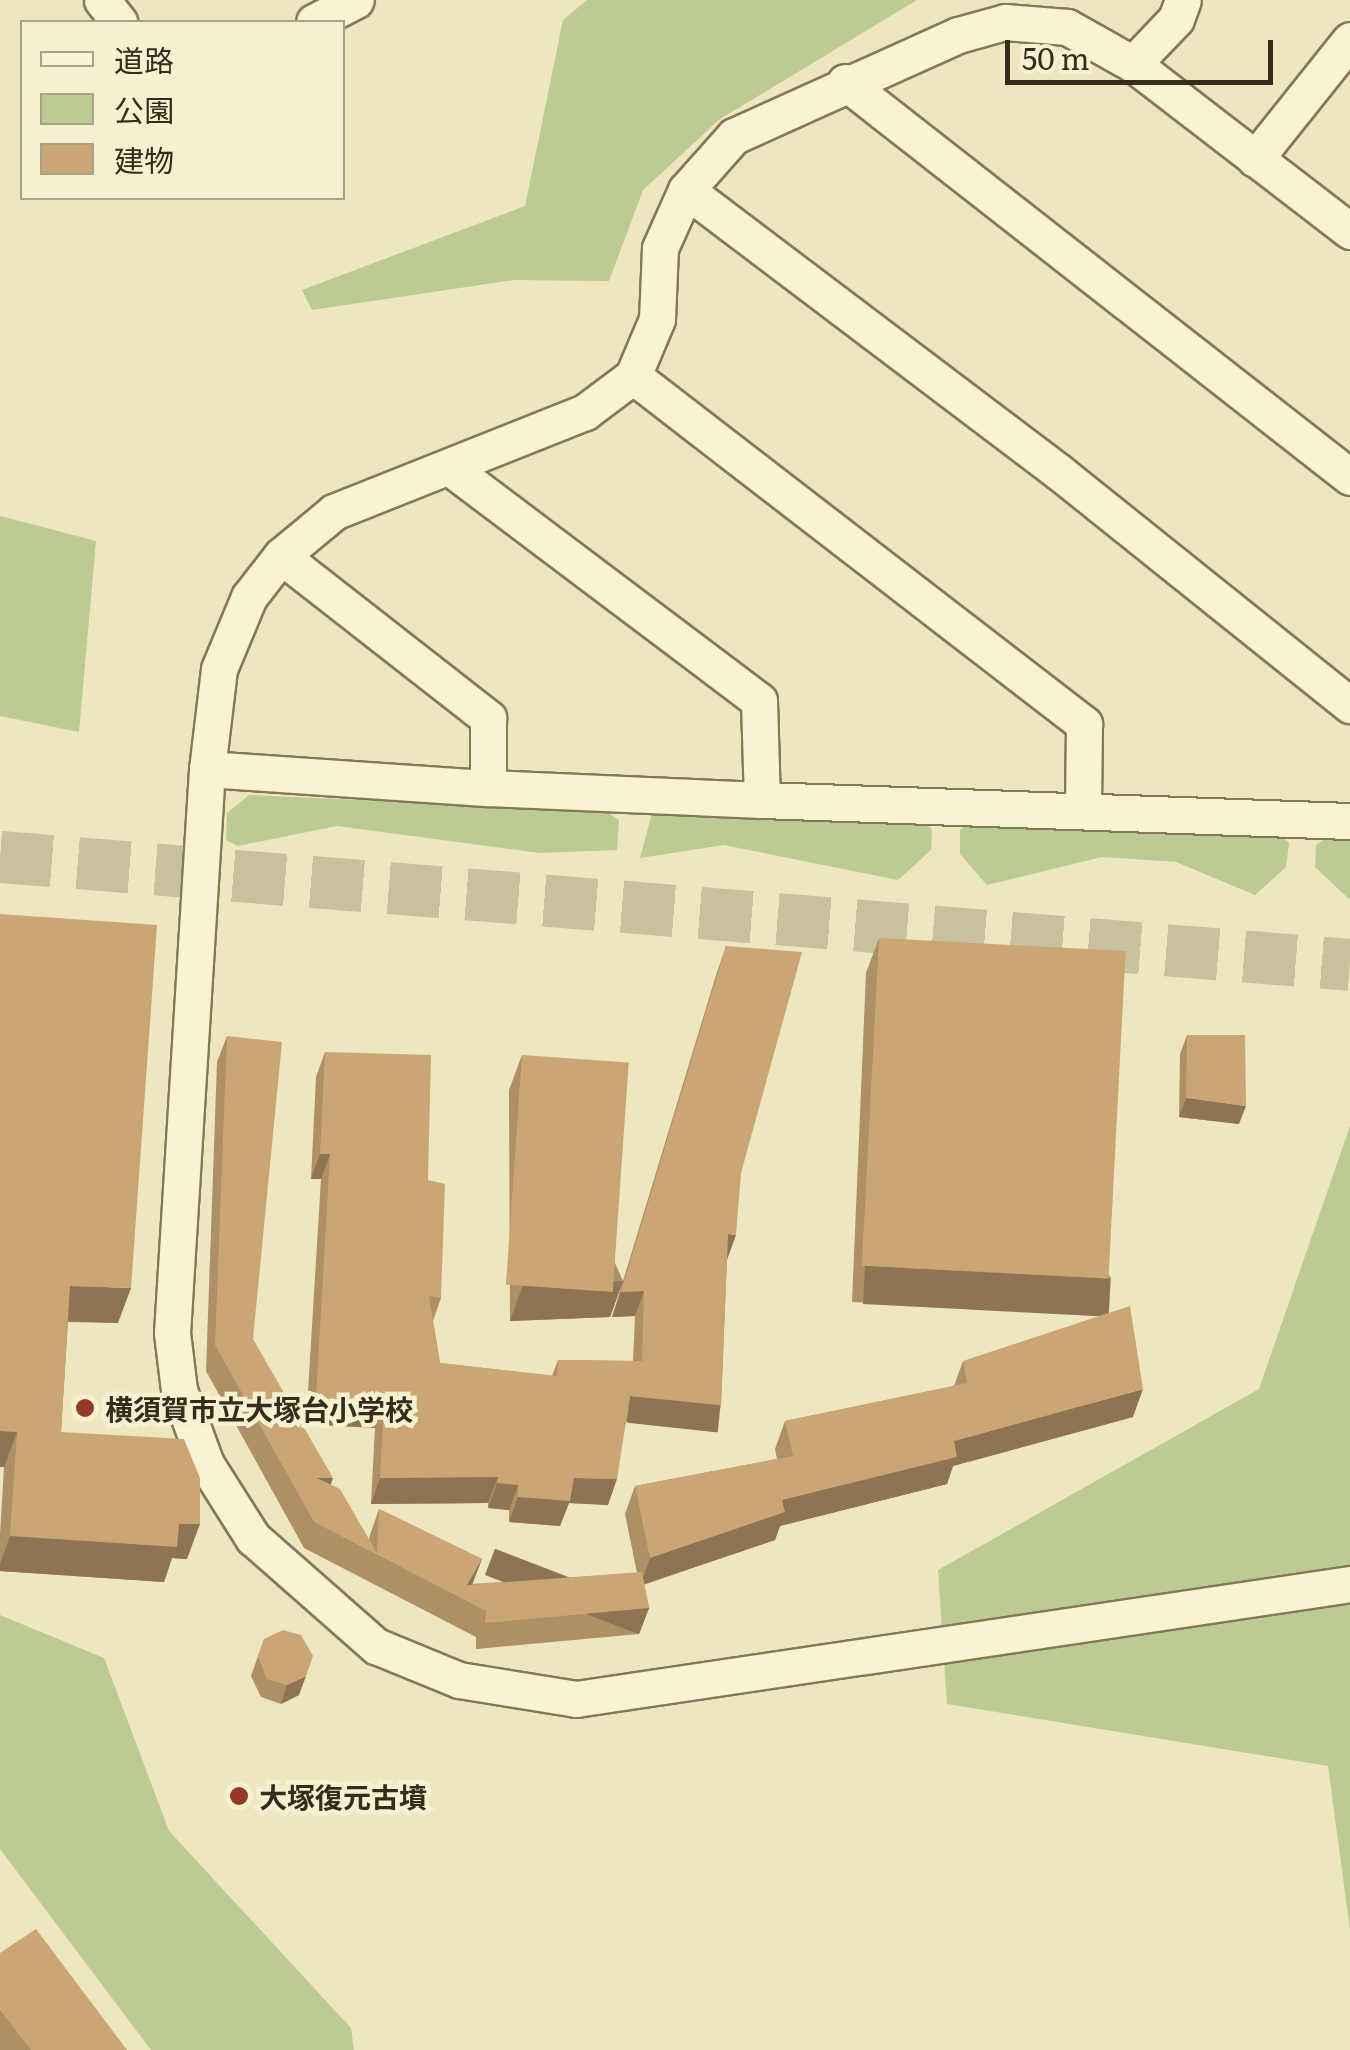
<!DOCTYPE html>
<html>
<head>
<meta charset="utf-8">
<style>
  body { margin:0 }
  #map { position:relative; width:1350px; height:2050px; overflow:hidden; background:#ede6bf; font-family:Literata,"Noto Sans JP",serif }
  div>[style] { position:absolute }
  .green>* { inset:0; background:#bccb94 }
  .highway-tunnel>* { height:52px; margin-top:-26px; transform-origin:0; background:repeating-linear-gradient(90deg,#c8c19e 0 52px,transparent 0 78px) }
  .roads { filter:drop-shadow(2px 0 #867758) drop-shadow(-2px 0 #867758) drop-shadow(0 2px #867758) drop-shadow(0 -2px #867758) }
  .minor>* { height:35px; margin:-17.5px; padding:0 17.5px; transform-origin:17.5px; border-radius:17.5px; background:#f8f3d2 }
  .wall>* { inset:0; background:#af8f65 }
  .shaded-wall>* { inset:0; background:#8e7452; transform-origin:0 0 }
  .building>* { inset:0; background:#cba675; transform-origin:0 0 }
  .dots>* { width:28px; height:28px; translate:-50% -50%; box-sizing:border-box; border:5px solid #f5f0cf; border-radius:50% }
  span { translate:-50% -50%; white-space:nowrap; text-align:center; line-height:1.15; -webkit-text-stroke:9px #f5f0cf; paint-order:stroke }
  .poi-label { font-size:28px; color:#352c1c; font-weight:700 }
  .left { translate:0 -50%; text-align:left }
  .legend { position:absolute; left:20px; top:20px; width:325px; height:180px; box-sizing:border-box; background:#f5f0cf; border:2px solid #a8a287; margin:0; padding:12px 18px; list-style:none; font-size:30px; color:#352c1c }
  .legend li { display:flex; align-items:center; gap:20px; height:50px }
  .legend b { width:50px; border:2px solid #a8a287 }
  .scale { position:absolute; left:1005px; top:40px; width:268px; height:45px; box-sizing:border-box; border:5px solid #352c1c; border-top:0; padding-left:12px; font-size:30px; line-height:35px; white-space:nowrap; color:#352c1c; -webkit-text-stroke:8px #f5f0cf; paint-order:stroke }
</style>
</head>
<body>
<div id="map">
  <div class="green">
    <i style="clip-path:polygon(587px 0,917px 0,720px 119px,643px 190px,609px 281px,514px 280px,312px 310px,302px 290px,525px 206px,563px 20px)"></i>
    <i style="clip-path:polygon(0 516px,96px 541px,79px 732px,0 716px)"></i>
    <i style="clip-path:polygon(249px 795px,605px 811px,619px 820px,617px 850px,540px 853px,337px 826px,238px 846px,226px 840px,227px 813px)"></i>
    <i style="clip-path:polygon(653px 810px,923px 822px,932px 829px,931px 850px,898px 880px,724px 845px,640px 858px)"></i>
    <i style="clip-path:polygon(968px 822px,1280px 835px,1289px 843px,1286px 867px,1255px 895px,1176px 862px,1102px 857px,987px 885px,960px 854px,960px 830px)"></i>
    <i style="clip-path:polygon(1326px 838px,1350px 839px,1350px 900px,1315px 867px,1316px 845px)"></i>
    <i style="clip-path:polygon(1350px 1126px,1350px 1930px,1328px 1766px,947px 1704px,938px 1570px,1259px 1389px)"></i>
    <i style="clip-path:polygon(0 1615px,104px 1658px,169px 1831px,351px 2028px,354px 2050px,151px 2050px,0 1849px)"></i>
  </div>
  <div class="highway-tunnel">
    <i style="left:0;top:857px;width:1354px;rotate:4.57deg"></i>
  </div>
  <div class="roads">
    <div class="minor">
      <i style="left:102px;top:0;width:28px;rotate:52deg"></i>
      <i style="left:314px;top:22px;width:47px;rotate:-27.6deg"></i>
      <i style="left:1133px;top:64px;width:62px;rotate:-46.3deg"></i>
      <i style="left:1176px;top:19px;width:20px;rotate:-70deg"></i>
      <i style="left:845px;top:82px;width:641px;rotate:38.03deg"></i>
      <i style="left:1255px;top:159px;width:152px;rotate:-51.4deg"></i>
      <i style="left:686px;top:190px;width:468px;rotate:37.1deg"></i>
      <i style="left:1059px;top:472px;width:373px;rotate:38.7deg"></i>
      <i style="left:1350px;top:231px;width:274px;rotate:-142.4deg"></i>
      <i style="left:1133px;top:64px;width:76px;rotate:-150.7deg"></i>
      <i style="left:1067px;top:27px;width:62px;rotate:-175.4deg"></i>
      <i style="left:1005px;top:22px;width:49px;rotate:164.5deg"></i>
      <i style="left:958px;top:35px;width:246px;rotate:155.7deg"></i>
      <i style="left:734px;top:136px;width:72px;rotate:131.6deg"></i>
      <i style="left:686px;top:190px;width:64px;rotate:114.1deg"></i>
      <i style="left:660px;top:248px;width:71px;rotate:92.4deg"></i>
      <i style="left:657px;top:319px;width:62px;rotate:112.8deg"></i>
      <i style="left:633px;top:376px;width:60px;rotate:143.1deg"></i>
      <i style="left:585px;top:412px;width:270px;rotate:158.3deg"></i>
      <i style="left:334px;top:512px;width:69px;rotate:140.3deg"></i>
      <i style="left:281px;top:556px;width:52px;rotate:128deg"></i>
      <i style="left:249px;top:597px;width:78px;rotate:112.6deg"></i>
      <i style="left:219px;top:669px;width:101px;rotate:96.8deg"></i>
      <i style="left:207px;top:769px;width:565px;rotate:93.55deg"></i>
      <i style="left:172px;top:1333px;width:57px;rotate:83deg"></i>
      <i style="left:179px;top:1390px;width:79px;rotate:70deg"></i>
      <i style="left:206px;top:1464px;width:88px;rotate:57.6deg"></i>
      <i style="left:253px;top:1538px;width:164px;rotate:41.3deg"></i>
      <i style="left:376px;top:1646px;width:90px;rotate:22.3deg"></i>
      <i style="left:459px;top:1680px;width:119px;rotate:9.2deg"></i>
      <i style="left:576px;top:1699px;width:782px;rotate:-8.45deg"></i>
      <i style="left:633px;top:376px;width:570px;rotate:37.65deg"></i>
      <i style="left:1084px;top:724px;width:83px;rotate:90.7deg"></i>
      <i style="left:449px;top:467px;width:388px;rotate:37deg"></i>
      <i style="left:759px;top:701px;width:99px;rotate:88.3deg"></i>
      <i style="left:762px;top:800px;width:588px;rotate:2.05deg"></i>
      <i style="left:281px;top:556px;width:263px;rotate:38deg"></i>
      <i style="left:488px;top:718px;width:70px;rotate:90deg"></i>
      <i style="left:488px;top:788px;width:274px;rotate:2.5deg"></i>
      <i style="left:207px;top:769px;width:282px;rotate:3.9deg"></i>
    </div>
  </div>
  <div class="wall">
    <i style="clip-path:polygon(0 914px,118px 1323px,68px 1322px,61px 1432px,187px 1559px,172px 1558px,164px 1582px,0 1571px,0 1534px,4px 1467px,0 1467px)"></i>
    <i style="clip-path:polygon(879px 938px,1111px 1278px,1098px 1313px,852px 1302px,866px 973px)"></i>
    <i style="clip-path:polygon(726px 946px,741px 1173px,727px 1260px,721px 1405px,712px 1430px,626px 1422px,608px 1505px,569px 1503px,560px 1526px,509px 1522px,509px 1510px,488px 1508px,488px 1503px,371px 1504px,375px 1428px,306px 1424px,321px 1179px,311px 1179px,316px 1077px,325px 1052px,428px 1180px,441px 1298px,433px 1321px,440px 1363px,552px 1376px,558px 1360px,633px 1361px,635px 1316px,612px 1317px,622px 1284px,610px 1317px,510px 1321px,509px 1090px,522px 1055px,623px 1281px,717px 972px)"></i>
    <i style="clip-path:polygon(1187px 1035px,1239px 1124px,1179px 1117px,1180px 1054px)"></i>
    <i style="clip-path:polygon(227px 1036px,253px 1339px,331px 1485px,369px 1540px,370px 1535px,379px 1509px,482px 1559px,472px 1584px,637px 1573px,625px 1514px,635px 1486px,777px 1459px,775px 1449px,785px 1421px,954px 1386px,963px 1361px,1133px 1417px,953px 1466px,947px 1484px,780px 1526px,775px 1540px,644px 1584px,649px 1608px,639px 1634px,476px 1649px,476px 1637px,304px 1548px,206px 1371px,217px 1062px)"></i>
    <i style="clip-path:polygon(264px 1639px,299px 1695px,281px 1704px,261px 1697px,251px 1676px)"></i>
    <i style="clip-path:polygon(0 1953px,127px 2050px,0 2050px)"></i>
  </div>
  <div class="shaded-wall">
    <i style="clip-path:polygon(1186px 1098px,1246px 1106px,1239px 1124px,1179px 1117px)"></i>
    <i style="clip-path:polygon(320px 1154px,330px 1154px,321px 1179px,311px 1179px)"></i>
    <i style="clip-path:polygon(728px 1234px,736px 1235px,727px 1260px)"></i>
    <i style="left:865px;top:1266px;width:246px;height:38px;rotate:3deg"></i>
    <i style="clip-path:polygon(623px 1281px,610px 1317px,510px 1321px,523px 1285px)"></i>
    <i style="clip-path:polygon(70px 1286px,131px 1288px,118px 1323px,58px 1321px)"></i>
    <i style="clip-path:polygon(644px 1291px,635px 1316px,612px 1317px,621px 1292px)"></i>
    <i style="clip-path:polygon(1143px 1389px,1133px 1417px,953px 1466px,947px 1484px,780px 1526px,775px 1540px,640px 1586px,650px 1558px,782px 1500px,954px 1441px)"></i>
    <i style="left:630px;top:1396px;width:91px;height:27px;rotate:6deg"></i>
    <i style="clip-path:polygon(316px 1398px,384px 1402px,375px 1428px,306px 1424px)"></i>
    <i style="clip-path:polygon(0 1431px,17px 1432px,4px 1467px,0 1467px)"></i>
    <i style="clip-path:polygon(498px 1477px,488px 1503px,371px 1504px,380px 1478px)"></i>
    <i style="clip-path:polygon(317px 1478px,333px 1478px,324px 1504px)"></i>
    <i style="clip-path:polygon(574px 1478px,617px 1479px,608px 1505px,569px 1503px,560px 1526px,509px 1522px,518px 1497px)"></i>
    <i style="clip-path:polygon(497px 1483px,518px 1485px,509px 1510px,488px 1508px)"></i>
    <i style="clip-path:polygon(179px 1524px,200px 1524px,187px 1559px,172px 1558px,164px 1582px,0 1571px,0 1564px,10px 1536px)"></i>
    <i style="clip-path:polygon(482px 1559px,472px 1585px,467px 1585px)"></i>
    <i style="left:649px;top:1608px;width:28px;height:165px;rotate:111deg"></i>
    <i style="clip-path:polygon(306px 1676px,299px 1695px,281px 1704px,287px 1685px)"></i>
  </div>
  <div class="building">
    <i style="clip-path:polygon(0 914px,157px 925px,131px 1288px,70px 1286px,61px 1432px,184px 1439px,200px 1478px,200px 1524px,179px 1524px,177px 1547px,10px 1536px,17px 1432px,0 1431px)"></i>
    <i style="left:879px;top:938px;width:247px;height:328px;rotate:3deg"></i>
    <i style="clip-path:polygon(726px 946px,802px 952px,741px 1173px,736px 1235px,728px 1234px,721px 1405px,630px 1396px,617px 1479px,574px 1478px,570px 1501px,518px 1497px,518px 1485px,497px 1483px,498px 1477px,380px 1478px,384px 1402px,316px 1398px,330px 1154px,320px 1154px,325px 1052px,431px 1055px,428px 1180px,445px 1184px,441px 1298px,429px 1296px,440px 1363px,557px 1376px,558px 1360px,642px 1361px,644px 1291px,621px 1292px)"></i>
    <i style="clip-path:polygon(1187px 1035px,1245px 1035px,1246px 1106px,1186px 1098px)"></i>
    <i style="clip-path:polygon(227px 1036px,282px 1042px,253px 1339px,333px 1478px,317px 1478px,340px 1489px,377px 1553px,379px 1509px,482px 1559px,467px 1585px,642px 1572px,649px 1608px,485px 1623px,486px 1611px,314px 1522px,215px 1345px)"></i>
    <i style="left:522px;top:1055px;width:107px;height:230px;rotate:4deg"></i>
    <i style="clip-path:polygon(1130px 1306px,1143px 1389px,954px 1441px,957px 1457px,782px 1500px,785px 1512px,650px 1558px,635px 1486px,793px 1456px,785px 1421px,967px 1383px,963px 1361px)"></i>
    <i style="clip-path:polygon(283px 1630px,301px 1635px,313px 1656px,306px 1676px,287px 1685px,267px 1679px,258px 1657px,264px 1639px)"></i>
    <i style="clip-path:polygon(36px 1929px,127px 2050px,31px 2050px,0 2010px,0 1953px)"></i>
  </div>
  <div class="dots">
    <i style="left:85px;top:1408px;background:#943828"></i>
    <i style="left:239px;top:1796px;background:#943828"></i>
  </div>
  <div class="poi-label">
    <span class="left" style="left:105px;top:1408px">横須賀市立大塚台小学校</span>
    <span class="left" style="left:259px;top:1796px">大塚復元古墳</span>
  </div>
  <ul class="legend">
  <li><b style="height:12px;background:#f8f3d2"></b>道路</li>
  <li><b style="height:28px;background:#bccb94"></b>公園</li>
  <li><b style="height:28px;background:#cba675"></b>建物</li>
  </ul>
  <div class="scale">50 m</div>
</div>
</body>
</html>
